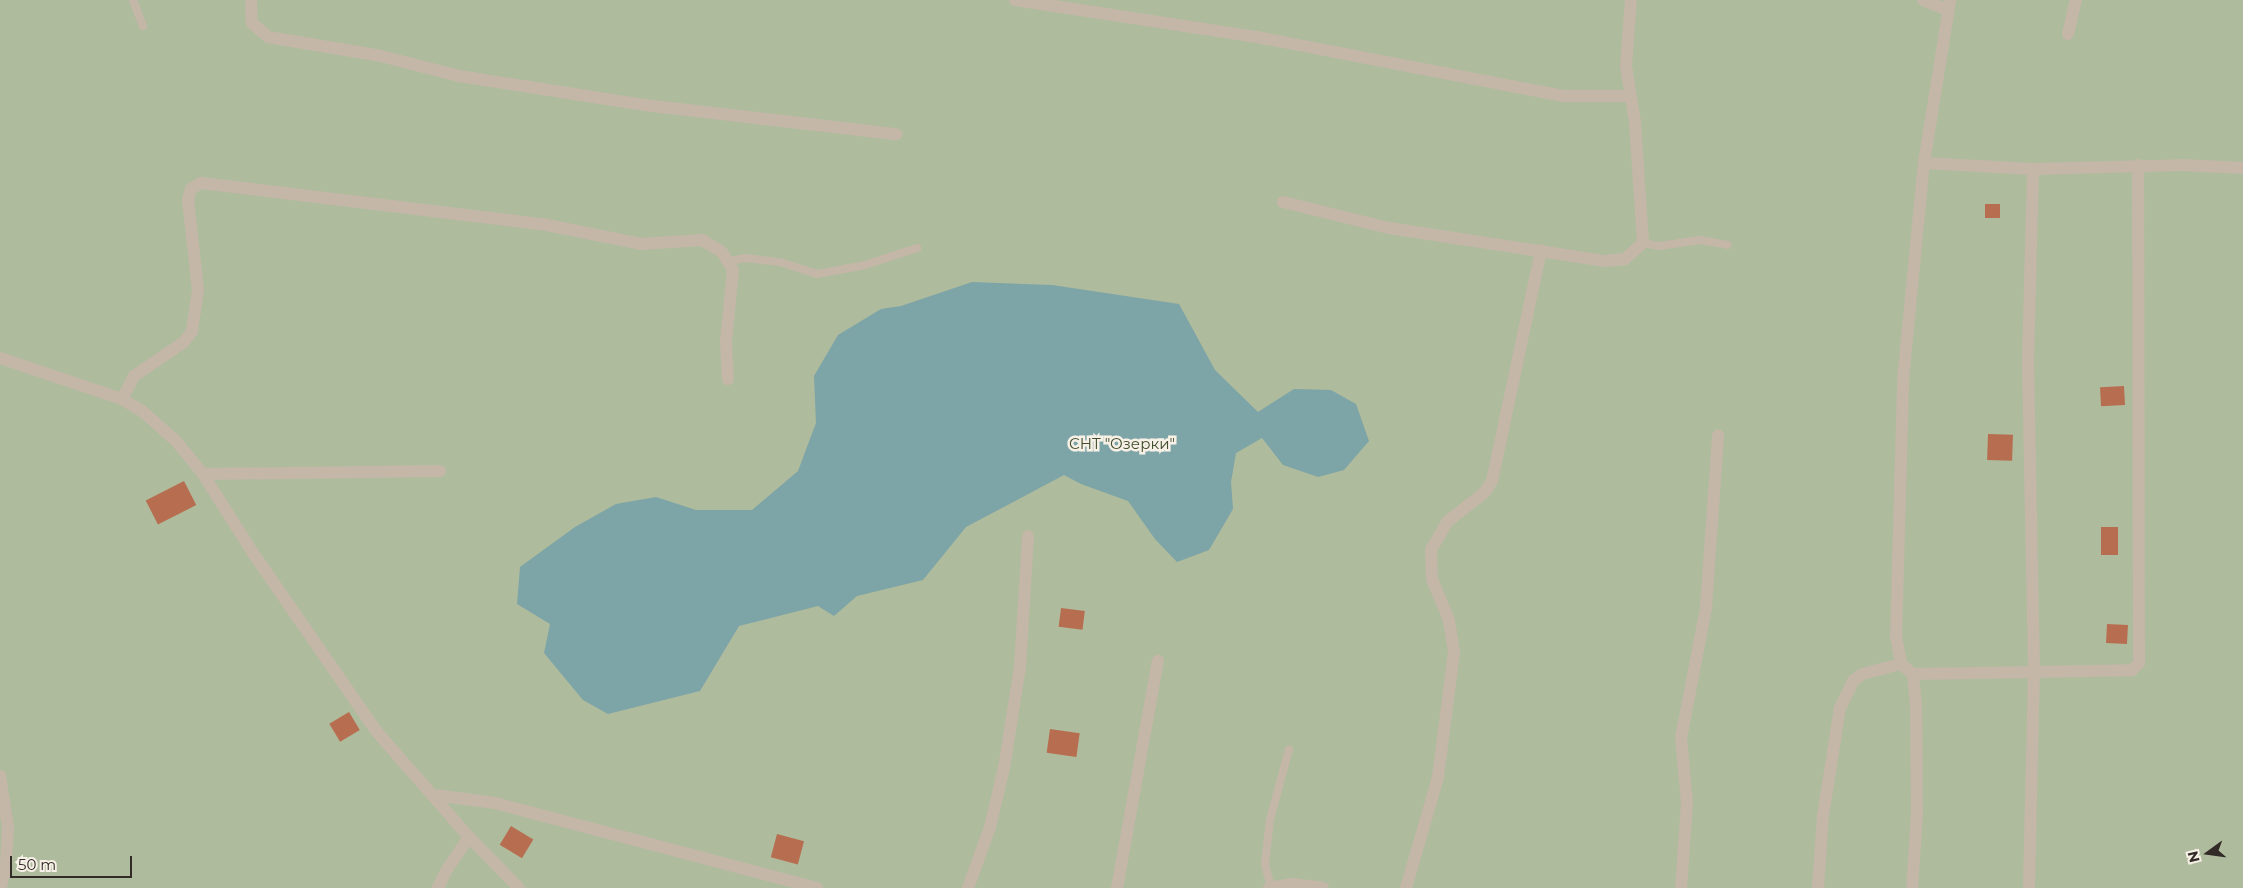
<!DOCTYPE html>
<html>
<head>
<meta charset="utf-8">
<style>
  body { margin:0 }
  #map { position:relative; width:2243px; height:888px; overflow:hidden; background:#eee6db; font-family:Montserrat,sans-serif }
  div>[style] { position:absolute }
  .green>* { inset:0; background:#afbb9d; transform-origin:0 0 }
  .water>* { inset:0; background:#7da4a7 }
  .building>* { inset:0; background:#b76e50; transform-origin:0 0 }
  .lane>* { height:8px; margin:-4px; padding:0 4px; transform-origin:4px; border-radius:4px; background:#c4b7a8 }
  .street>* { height:12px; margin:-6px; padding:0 6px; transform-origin:6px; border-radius:6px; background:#c4b7a8 }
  span { translate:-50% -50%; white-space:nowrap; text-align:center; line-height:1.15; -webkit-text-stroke:5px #f6f0e6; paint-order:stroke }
  .park-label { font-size:15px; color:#414e2e }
  .north { position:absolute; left:2183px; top:828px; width:50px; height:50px; -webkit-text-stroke:4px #f6f0e6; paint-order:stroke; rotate:256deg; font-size:14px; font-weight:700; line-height:20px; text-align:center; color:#322b27 }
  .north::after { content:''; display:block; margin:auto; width:18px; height:22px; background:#322b27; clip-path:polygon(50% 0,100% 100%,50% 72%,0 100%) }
  .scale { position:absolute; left:10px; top:856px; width:122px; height:22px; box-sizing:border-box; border:2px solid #322b27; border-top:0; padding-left:6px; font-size:15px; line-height:18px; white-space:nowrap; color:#322b27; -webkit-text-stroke:4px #f6f0e6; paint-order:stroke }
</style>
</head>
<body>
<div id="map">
  <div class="green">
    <i style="left:0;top:0;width:2243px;height:888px"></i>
  </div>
  <div class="water">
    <i style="clip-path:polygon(972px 282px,1052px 285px,1179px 304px,1215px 370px,1258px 412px,1294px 389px,1331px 390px,1356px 404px,1369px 441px,1344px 470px,1318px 477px,1283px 465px,1262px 438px,1236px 453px,1231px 482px,1233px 509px,1209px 550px,1177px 562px,1155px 539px,1128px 501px,1081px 484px,1064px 475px,966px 527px,923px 580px,857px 596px,834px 616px,818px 606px,739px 626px,700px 691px,608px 714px,583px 700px,544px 653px,550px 624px,517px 604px,520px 567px,575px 527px,616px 504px,656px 497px,696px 510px,752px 510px,798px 471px,816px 423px,814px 376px,838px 335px,881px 309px,901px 306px)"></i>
  </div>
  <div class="building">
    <i style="left:1985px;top:204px;width:15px;height:14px"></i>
    <i style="left:2124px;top:386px;width:19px;height:24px;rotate:87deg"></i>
    <i style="left:1988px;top:434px;width:25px;height:26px;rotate:2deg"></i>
    <i style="left:184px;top:481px;width:27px;height:43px;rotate:63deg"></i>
    <i style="left:2101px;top:527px;width:17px;height:28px"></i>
    <i style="left:1061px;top:608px;width:24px;height:19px;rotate:7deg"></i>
    <i style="left:2107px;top:624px;width:21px;height:19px;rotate:3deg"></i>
    <i style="left:349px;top:712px;width:21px;height:23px;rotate:59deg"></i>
    <i style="left:1050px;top:729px;width:30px;height:24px;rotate:8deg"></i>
    <i style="left:511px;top:826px;width:26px;height:22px;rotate:31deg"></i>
    <i style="left:777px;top:834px;width:28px;height:24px;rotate:15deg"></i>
  </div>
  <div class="lane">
    <i style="left:133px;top:0;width:28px;rotate:69deg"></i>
    <i style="left:1643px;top:243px;width:16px;rotate:11deg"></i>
    <i style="left:1659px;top:246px;width:41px;rotate:-8.3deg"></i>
    <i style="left:1700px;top:240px;width:28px;rotate:10deg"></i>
    <i style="left:730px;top:261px;width:15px;rotate:-11deg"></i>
    <i style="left:745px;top:258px;width:38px;rotate:7deg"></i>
    <i style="left:783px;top:263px;width:36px;rotate:18deg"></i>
    <i style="left:817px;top:274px;width:49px;rotate:-10.6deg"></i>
    <i style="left:865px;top:265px;width:55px;rotate:-18.1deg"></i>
    <i style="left:1271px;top:887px;width:24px;rotate:-105deg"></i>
    <i style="left:1265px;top:864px;width:44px;rotate:-83.5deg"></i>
    <i style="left:1270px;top:820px;width:73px;rotate:-75deg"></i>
  </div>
  <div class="street">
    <i style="left:251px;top:0;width:23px;rotate:88deg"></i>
    <i style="left:252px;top:23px;width:21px;rotate:41deg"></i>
    <i style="left:268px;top:37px;width:115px;rotate:9.5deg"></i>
    <i style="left:381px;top:56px;width:81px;rotate:14.4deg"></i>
    <i style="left:459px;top:76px;width:187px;rotate:8.9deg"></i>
    <i style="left:644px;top:105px;width:254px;rotate:6.6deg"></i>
    <i style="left:1015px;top:0;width:245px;rotate:8.7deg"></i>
    <i style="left:1257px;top:37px;width:312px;rotate:10.9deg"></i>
    <i style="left:1563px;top:96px;width:66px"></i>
    <i style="left:1923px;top:0;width:27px;rotate:22deg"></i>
    <i style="left:2068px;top:34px;width:35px;rotate:-77deg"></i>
    <i style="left:1924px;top:163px;width:109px;rotate:3.2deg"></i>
    <i style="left:2033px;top:169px;width:148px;rotate:-1.5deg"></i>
    <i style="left:2181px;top:165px;width:62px;rotate:2.8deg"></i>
    <i style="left:1283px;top:202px;width:109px;rotate:13.8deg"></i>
    <i style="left:1389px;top:228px;width:219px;rotate:8.7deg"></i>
    <i style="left:1605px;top:261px;width:20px;rotate:-6deg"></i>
    <i style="left:1625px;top:259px;width:24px;rotate:-42deg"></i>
    <i style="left:1643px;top:243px;width:121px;rotate:-93.8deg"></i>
    <i style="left:1635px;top:122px;width:57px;rotate:-99.1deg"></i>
    <i style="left:1626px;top:66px;width:66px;rotate:-85.7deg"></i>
    <i style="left:0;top:358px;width:129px;rotate:18.6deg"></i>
    <i style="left:122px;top:399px;width:23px;rotate:31deg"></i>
    <i style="left:142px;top:411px;width:45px;rotate:41.4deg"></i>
    <i style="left:176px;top:441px;width:43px;rotate:50.7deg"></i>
    <i style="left:203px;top:474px;width:93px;rotate:57.7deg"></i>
    <i style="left:253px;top:553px;width:218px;rotate:55.3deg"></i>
    <i style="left:377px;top:732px;width:140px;rotate:48.8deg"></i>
    <i style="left:469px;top:837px;width:71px;rotate:45.6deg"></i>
    <i style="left:122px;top:399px;width:26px;rotate:-62deg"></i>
    <i style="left:134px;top:376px;width:60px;rotate:-34.2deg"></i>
    <i style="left:184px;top:342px;width:14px;rotate:-54deg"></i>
    <i style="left:192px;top:331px;width:41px;rotate:-81.7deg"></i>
    <i style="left:198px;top:290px;width:91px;rotate:-96.3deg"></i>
    <i style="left:188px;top:200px;width:11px;rotate:-75deg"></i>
    <i style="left:191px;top:189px;width:12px;rotate:-31deg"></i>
    <i style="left:201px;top:183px;width:343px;rotate:6.9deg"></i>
    <i style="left:542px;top:224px;width:101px;rotate:11.4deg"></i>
    <i style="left:641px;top:244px;width:61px;rotate:-3.8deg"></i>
    <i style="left:702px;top:240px;width:23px;rotate:31deg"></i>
    <i style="left:722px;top:252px;width:21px;rotate:59deg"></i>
    <i style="left:733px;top:270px;width:72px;rotate:95.6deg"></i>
    <i style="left:726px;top:342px;width:37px;rotate:87deg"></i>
    <i style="left:203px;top:474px;width:237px;rotate:-0.7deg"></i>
    <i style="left:1913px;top:674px;width:219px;rotate:-1deg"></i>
    <i style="left:2132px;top:670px;width:10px;rotate:-45deg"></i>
    <i style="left:2139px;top:663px;width:498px;rotate:-90.1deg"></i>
    <i style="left:0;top:776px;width:52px;rotate:81.1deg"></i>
    <i style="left:8px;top:827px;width:37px;rotate:93deg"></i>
    <i style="left:6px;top:864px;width:25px;rotate:102deg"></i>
    <i style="left:435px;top:795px;width:61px;rotate:7.6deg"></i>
    <i style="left:495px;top:803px;width:333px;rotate:14.8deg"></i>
    <i style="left:438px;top:888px;width:19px;rotate:-65deg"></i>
    <i style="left:446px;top:871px;width:41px;rotate:-55.9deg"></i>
    <i style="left:968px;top:888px;width:65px;rotate:-70.2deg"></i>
    <i style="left:990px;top:827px;width:61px;rotate:-76.7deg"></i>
    <i style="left:1004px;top:768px;width:102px;rotate:-81deg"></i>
    <i style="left:1020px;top:667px;width:131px;rotate:-86.5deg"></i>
    <i style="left:1117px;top:888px;width:231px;rotate:-79.8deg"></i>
    <i style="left:1269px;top:888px;width:23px;rotate:-10deg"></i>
    <i style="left:1292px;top:884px;width:31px;rotate:7deg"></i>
    <i style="left:1406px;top:888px;width:116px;rotate:-73.9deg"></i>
    <i style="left:1438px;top:777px;width:126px;rotate:-82.7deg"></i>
    <i style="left:1454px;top:652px;width:32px;rotate:-99deg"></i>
    <i style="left:1449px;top:620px;width:44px;rotate:-112.5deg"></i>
    <i style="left:1432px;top:579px;width:29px;rotate:-92deg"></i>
    <i style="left:1431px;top:550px;width:32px;rotate:-60deg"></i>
    <i style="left:1447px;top:522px;width:48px;rotate:-38.3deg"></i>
    <i style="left:1485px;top:492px;width:13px;rotate:-58deg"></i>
    <i style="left:1492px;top:481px;width:236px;rotate:-78deg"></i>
    <i style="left:1681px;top:888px;width:86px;rotate:-86deg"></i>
    <i style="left:1687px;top:802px;width:64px;rotate:-95.4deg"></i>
    <i style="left:1681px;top:738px;width:132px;rotate:-79.1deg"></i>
    <i style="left:1706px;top:608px;width:173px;rotate:-86deg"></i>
    <i style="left:1818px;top:888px;width:72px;rotate:-86deg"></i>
    <i style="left:1823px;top:816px;width:109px;rotate:-81.1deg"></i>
    <i style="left:1840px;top:708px;width:30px;rotate:-64deg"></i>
    <i style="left:1853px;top:681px;width:11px;rotate:-38deg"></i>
    <i style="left:1862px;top:674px;width:40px;rotate:-14.4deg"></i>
    <i style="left:1912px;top:888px;width:76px;rotate:-86.2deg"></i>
    <i style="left:1917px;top:812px;width:107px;rotate:-90.5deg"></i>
    <i style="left:1916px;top:705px;width:31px;rotate:-96deg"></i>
    <i style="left:1913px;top:674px;width:16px;rotate:-140deg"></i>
    <i style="left:1901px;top:664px;width:27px;rotate:-100deg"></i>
    <i style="left:1896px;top:637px;width:257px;rotate:-88.4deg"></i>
    <i style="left:1903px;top:380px;width:218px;rotate:-84.5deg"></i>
    <i style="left:1924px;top:163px;width:165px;rotate:-80.9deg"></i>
    <i style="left:2029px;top:888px;width:216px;rotate:-88.7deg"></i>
    <i style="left:2034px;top:672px;width:310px;rotate:-91.1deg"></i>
    <i style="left:2028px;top:362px;width:193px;rotate:-88.5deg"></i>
  </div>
  <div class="park-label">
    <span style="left:1122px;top:444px">СНТ "Озерки"</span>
  </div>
  <div class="north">N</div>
  <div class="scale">50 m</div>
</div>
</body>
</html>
